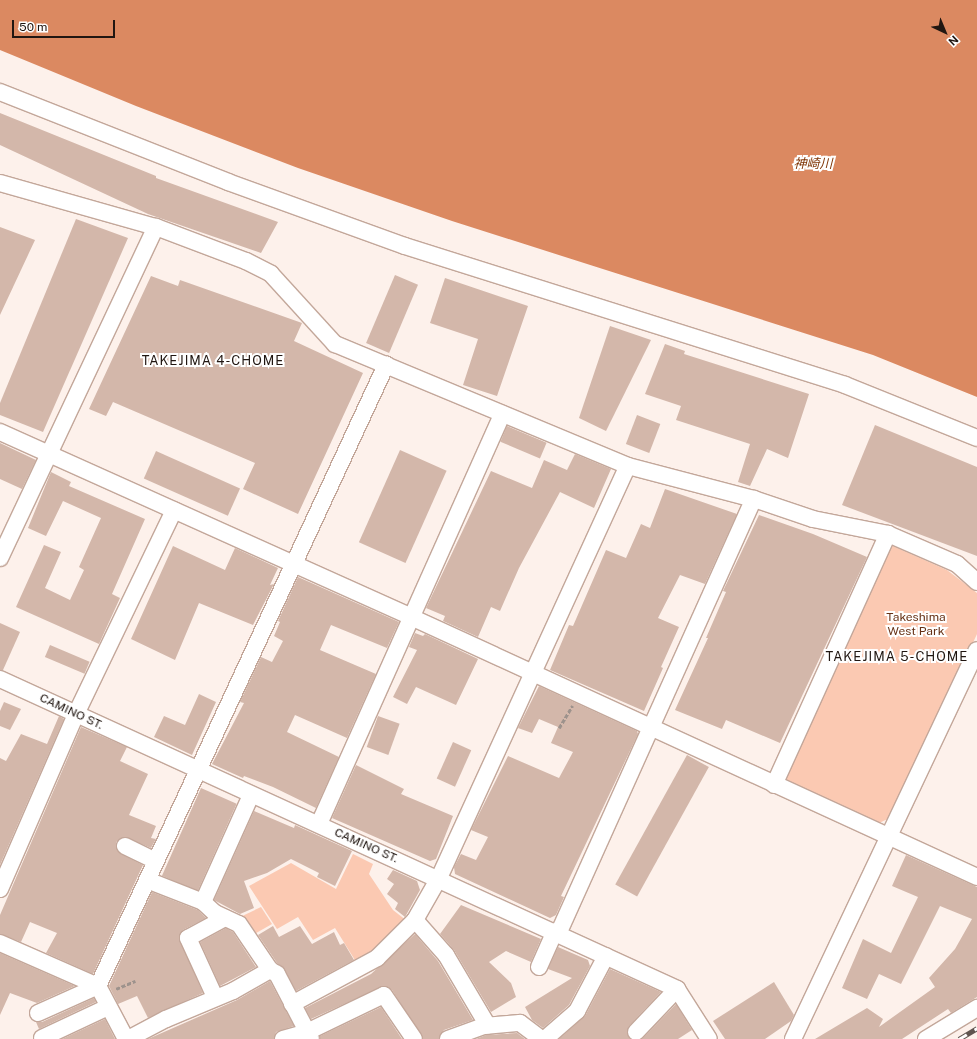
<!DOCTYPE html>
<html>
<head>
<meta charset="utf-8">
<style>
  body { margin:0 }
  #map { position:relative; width:977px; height:1039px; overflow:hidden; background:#fdf1eb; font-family:"Public Sans","Noto Sans JP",sans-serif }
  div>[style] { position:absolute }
  .green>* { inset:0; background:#fbc9b2 }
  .water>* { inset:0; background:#db8961 }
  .building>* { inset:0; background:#d3b7aa; transform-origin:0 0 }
  .path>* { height:2.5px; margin-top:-1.25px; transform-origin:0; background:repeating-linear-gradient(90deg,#9d928c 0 4px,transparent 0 6px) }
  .roads { filter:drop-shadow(1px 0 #c3a79a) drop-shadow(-1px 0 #c3a79a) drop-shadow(0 1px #c3a79a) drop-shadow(0 -1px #c3a79a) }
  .minor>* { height:16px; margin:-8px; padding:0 8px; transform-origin:8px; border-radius:8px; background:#fff }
  .rail>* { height:4.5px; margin-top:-2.25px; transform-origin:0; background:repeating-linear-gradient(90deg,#fff 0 9px,#605550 0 18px); box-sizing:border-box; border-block:1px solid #605550 }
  span { translate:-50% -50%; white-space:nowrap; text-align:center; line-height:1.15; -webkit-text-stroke:4px #fff; paint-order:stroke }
  .park-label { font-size:12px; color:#653014 }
  .street-label { font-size:12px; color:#201611 }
  .water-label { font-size:13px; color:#803607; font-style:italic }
  .neighbourhood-label { font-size:13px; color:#201611; letter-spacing:1px }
  .north { position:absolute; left:925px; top:12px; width:40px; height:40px; -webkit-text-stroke:3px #fff; paint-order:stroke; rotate:136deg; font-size:11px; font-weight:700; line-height:16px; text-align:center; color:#201611 }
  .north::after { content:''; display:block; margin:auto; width:14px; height:18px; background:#201611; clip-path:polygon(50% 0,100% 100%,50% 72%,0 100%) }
  .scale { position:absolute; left:12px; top:20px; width:103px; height:18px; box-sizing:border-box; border:2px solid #201611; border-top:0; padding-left:5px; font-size:12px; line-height:14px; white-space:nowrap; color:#201611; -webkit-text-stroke:3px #fff; paint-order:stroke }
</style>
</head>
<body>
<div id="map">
  <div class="green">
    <i style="clip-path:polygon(893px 546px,947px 570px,977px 593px,977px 634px,892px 817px,879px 823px,787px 781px,784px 773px,886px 548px)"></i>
    <i style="clip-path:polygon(353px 854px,373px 864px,369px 874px,393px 910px,407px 921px,358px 965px,335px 928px,313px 940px,298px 917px,277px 929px,249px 886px,291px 863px,336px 889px)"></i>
    <i style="clip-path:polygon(261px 907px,272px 924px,251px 936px,236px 919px)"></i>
  </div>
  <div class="water">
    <i style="clip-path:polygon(0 0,977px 0,977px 397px,873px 355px,452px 221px,298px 168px,136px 106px,0 50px)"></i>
  </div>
  <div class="building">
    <i style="clip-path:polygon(0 113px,156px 176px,156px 178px,278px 222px,261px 253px,148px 214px,0 145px)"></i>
    <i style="clip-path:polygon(76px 219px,128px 238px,43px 432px,0 415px,0 403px)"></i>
    <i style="clip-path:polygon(0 227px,35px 240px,0 315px)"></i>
    <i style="left:395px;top:275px;width:25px;height:74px;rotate:23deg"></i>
    <i style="clip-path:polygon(151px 276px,178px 286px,180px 280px,302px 323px,294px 341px,363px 373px,298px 514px,243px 489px,255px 463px,113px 402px,106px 416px,89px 409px)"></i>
    <i style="clip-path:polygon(445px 278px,528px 306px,497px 396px,463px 385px,478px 339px,430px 323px)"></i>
    <i style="clip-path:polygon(610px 326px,651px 340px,606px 431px,579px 418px)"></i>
    <i style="clip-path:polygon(665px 344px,685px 351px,684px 354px,809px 394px,788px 458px,767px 449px,750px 486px,738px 482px,750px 444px,676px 420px,681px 406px,645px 394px)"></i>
    <i style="left:637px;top:415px;width:25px;height:31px;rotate:21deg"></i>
    <i style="clip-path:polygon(875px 425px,977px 467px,977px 556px,842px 505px)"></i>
    <i style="left:507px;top:426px;width:43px;height:17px;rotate:23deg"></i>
    <i style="clip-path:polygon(0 443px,36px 460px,22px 489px,0 479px)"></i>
    <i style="left:400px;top:450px;width:51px;height:101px;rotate:24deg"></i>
    <i style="left:156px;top:451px;width:92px;height:30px;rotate:24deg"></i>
    <i style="clip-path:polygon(575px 454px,611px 469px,594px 508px,560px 492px,519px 568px,500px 611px,491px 607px,478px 637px,443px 621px,445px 616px,426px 608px,491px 471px,532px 488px,544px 460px,567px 470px)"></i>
    <i style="clip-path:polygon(51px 472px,71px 482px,69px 486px,145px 519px,112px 594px,120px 598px,99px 644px,16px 607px,44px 545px,61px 552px,45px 588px,70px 600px,84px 570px,79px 567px,101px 518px,63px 501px,46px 536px,28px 528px)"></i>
    <i style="clip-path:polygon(665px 489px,737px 514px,705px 584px,680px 575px,658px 618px,679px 627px,661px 667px,663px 668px,644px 711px,550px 670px,569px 625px,573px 626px,606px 550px,626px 558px,641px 524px,650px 528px)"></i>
    <i style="clip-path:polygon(759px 515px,813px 534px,867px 557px,780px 743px,726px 720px,722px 729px,675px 710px,708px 638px,706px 638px,726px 592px,723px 591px)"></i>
    <i style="clip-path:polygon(173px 546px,225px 570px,235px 548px,278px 568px,270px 585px,274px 584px,253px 625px,199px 603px,175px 660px,131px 639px)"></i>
    <i style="clip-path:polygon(298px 577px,399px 622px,387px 648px,331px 625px,320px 650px,376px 674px,347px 738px,295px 715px,287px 732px,339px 757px,316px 808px,273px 787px,244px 776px,243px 778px,212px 764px,244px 703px,240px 702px,261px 657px,272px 662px,283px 641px,274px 636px,280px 622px,278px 621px)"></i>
    <i style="clip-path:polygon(0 623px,20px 632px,3px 670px,0 670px)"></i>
    <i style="clip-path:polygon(415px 633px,423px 636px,425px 634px,478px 659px,456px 705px,416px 687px,407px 704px,393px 697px,417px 650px,409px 647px)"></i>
    <i style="left:50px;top:645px;width:43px;height:13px;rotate:23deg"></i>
    <i style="clip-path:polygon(539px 686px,637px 731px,638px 734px,561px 896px,564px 897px,556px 915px,550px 918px,455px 874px,454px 867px,461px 854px,476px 860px,488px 837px,471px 830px,508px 756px,559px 778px,573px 752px,551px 743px,558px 727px,539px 719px,532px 733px,518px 728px)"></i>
    <i style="clip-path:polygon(199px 694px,216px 702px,192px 755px,154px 737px,164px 716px,185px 725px)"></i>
    <i style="clip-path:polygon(4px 702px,21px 709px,10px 730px,0 726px,0 711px)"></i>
    <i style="clip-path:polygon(59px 716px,64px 719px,0 865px,0 758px,6px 761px,21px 734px,47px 744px)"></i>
    <i style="left:378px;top:716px;width:23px;height:33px;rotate:20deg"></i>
    <i style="clip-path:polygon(81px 727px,127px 747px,120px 761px,148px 774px,129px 815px,156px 826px,151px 838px,156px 839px,151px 848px,125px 837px,116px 842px,116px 847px,121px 854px,143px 865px,93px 974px,46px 953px,57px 933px,30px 922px,21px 942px,0 934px,0 915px)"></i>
    <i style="left:453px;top:742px;width:20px;height:40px;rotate:24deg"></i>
    <i style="left:687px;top:755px;width:25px;height:148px;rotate:29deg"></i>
    <i style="clip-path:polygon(356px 765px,404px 789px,401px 794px,453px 816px,436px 859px,430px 861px,332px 818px)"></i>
    <i style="left:201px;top:788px;width:39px;height:96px;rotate:24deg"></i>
    <i style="clip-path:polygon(254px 811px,294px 828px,295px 825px,352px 851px,335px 886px,317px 877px,319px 873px,291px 859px,267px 873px,244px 881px,254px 908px,240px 914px,214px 900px)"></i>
    <i style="clip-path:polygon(906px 855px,977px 887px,977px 997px,951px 1013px,948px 1009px,902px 1039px,815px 1039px,867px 1008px,883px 1019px,879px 1027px,935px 987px,929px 978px,955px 949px,972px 919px,940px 906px,901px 984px,879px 974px,867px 999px,842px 988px,863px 939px,891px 953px,918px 897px,892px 886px)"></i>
    <i style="clip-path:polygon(393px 870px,417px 881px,420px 890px,405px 917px,395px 909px,398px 903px,387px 894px,394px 884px,387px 879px)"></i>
    <i style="clip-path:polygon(152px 892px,198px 910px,206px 918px,183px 930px,179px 938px,203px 993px,148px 1018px,137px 996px,118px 1004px,109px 986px)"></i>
    <i style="clip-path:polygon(461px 905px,541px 939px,531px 962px,506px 951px,489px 962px,511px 983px,516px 997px,491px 1012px,454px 950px,440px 934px)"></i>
    <i style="clip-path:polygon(273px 926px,279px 937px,300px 926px,312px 944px,334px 932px,340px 945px,344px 943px,354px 960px,296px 991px,285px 970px,277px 963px,258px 935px)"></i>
    <i style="clip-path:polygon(226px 928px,233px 932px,256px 967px,220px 986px,200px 942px)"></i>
    <i style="clip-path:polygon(415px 934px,438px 961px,473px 1020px,444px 1030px,439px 1039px,423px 1039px,392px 990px,384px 986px,311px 1019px,305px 1008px,371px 974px)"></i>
    <i style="clip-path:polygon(558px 947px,588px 960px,590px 966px,569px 1005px,543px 1028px,532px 1020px,525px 1007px,572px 978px,548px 969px)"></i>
    <i style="clip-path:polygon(0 953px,75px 986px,37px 1003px,10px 993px,0 1015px)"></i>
    <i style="clip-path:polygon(610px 969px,661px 992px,629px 1026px,627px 1034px,630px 1039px,559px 1039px,585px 1016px)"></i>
    <i style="clip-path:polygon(270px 981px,294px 1026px,276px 1032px,274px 1039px,148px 1039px,237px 1000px)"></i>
    <i style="clip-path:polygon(774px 982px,794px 1015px,791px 1021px,765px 1039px,725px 1039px,713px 1021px)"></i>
    <i style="clip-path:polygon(94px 998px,96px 1002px,39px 1029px,36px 1022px,42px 1022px)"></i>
    <i style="clip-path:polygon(676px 1004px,692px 1030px,678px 1039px,642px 1039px)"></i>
    <i style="clip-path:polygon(381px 1007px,402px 1039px,320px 1039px,320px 1036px)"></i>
    <i style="clip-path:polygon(105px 1019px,115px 1039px,62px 1039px)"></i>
    <i style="clip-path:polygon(517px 1033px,525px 1039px,476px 1039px,486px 1035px)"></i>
  </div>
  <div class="path">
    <i style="left:559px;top:728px;width:26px;rotate:-59deg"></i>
    <i style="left:116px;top:989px;width:21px;rotate:-23deg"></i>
  </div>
  <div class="roads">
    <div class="minor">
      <i style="left:0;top:92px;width:245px;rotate:21.5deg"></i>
      <i style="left:228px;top:182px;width:188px;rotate:19.9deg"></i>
      <i style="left:405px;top:246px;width:461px;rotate:17.5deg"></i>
      <i style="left:845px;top:385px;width:142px;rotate:21.9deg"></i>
      <i style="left:0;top:183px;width:162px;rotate:15.8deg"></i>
      <i style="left:156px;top:227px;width:96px;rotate:20.7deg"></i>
      <i style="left:246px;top:261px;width:28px;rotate:27deg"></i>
      <i style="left:271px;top:274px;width:95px;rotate:47.6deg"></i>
      <i style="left:335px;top:344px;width:317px;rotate:22.6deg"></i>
      <i style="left:628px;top:466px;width:130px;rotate:14.7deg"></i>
      <i style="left:754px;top:499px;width:62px;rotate:18.7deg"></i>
      <i style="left:813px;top:519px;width:76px;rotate:11.3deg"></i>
      <i style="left:888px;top:534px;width:75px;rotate:23.5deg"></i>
      <i style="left:957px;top:564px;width:27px;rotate:42deg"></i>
      <i style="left:0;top:432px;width:451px;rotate:24.2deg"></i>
      <i style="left:411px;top:617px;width:623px;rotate:24.67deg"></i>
      <i style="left:0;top:558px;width:366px;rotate:-64.8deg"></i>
      <i style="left:0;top:679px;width:745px;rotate:24.6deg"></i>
      <i style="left:677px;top:989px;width:59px;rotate:57.4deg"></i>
      <i style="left:774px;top:785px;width:276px;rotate:-65.6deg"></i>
      <i style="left:319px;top:824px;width:449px;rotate:-65.9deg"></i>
      <i style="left:125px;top:846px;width:34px;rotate:26deg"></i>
      <i style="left:147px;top:880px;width:60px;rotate:21.4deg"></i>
      <i style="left:203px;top:902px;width:16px;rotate:43deg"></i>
      <i style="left:215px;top:913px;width:26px;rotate:25deg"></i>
      <i style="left:239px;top:924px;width:55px;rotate:56deg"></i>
      <i style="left:270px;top:970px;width:8px;rotate:30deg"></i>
      <i style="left:277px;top:974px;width:73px;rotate:62.4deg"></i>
      <i style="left:0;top:889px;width:191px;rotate:-66.5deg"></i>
      <i style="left:76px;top:714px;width:226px;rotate:-64.3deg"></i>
      <i style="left:203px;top:902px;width:117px;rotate:-65.8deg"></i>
      <i style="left:415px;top:920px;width:47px;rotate:48.5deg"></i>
      <i style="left:446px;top:955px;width:82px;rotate:59.4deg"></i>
      <i style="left:559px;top:932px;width:475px;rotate:-65.8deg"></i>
      <i style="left:0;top:943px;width:107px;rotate:23.7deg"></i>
      <i style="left:98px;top:986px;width:60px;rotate:62.2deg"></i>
      <i style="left:539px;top:967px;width:39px;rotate:-66deg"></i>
      <i style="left:215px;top:997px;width:65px;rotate:-114.6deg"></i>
      <i style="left:188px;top:938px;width:42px;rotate:-28.4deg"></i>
      <i style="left:292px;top:1004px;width:97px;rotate:-28.4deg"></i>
      <i style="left:377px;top:958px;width:54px;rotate:-45deg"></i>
      <i style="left:415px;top:920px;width:48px;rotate:-60.3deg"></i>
      <i style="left:439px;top:878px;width:453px;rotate:-65.4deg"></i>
      <i style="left:38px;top:1013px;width:66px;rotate:-24.2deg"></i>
      <i style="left:98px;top:986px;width:685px;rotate:-65.12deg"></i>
      <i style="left:636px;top:1032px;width:59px;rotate:-46.4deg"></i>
      <i style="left:42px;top:1038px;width:73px;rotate:-25.2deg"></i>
      <i style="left:128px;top:1039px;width:43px;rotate:-27.8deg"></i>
      <i style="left:166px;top:1019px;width:73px;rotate:-22.7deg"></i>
      <i style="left:233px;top:991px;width:43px;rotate:-29.6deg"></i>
      <i style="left:283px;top:1039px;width:25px;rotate:-16deg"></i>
      <i style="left:307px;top:1032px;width:85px;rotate:-25.7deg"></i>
      <i style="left:384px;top:995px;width:53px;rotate:55.7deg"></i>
      <i style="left:448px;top:1039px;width:38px;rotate:-20deg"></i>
      <i style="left:484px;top:1026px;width:36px;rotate:-5deg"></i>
      <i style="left:520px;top:1023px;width:26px;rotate:37deg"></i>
      <i style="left:545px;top:1039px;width:43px;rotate:-41.2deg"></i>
      <i style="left:577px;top:1011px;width:62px;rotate:-62.2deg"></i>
      <i style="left:793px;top:1039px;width:430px;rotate:-64.7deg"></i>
      <i style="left:926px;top:1039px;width:60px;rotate:-31.3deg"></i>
    </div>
  </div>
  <div class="rail">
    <i style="left:959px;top:1039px;width:21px;rotate:-31deg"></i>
  </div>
  <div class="park-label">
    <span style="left:916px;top:625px">Takeshima<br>West Park</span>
  </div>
  <div class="street-label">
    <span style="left:71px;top:712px;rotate:25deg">CAMINO ST.</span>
    <span style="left:366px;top:846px;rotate:24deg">CAMINO ST.</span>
  </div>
  <div class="water-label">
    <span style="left:813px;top:164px">神崎川</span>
  </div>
  <div class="neighbourhood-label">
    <span style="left:213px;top:361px">TAKEJIMA 4-CHOME</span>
    <span style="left:897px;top:657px">TAKEJIMA 5-CHOME</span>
  </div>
  <div class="north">N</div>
  <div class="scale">50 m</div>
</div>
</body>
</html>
